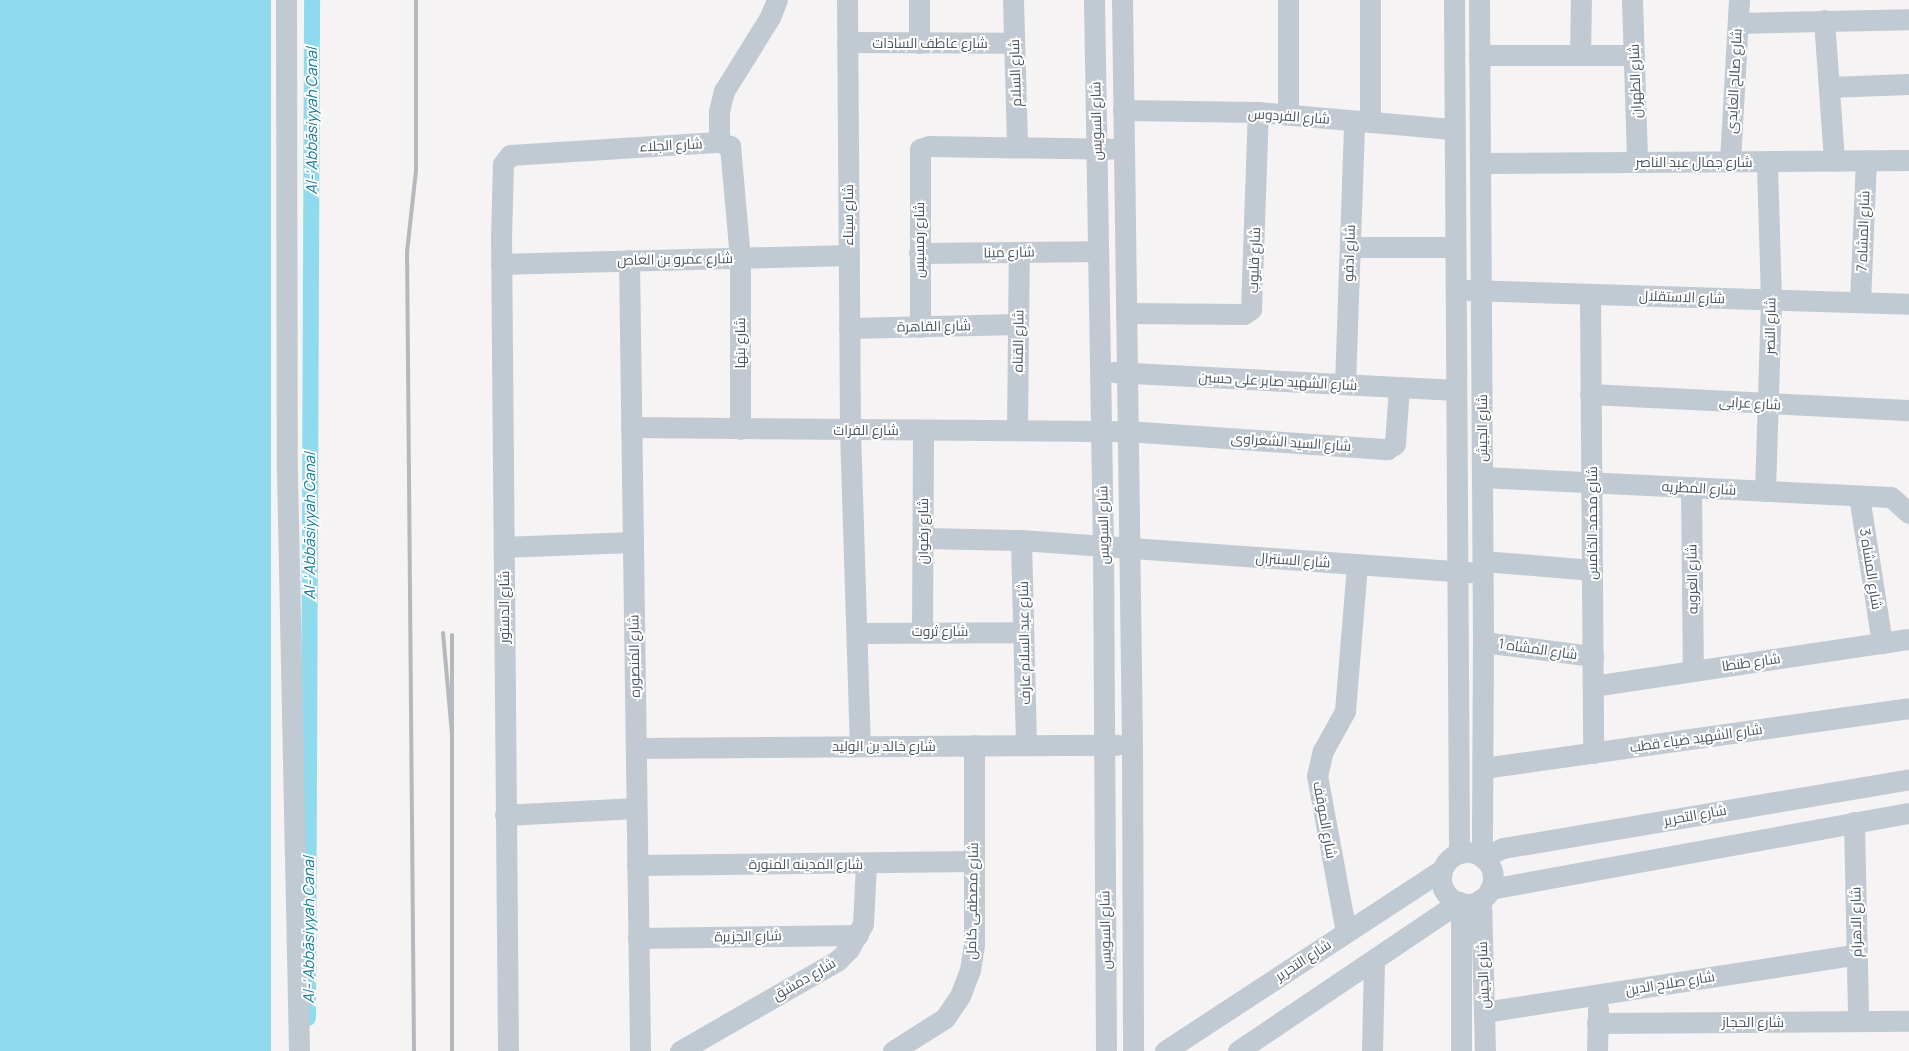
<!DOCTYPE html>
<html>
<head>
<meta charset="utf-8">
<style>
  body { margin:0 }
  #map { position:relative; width:1909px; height:1051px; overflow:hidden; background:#f5f3f3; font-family:Manrope,Cairo,sans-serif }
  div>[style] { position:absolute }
  .water>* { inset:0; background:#90daee; transform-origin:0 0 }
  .canal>* { height:16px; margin:-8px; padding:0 8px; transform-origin:8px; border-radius:8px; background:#90daee }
  .minor>* { height:21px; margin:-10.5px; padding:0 10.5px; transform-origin:10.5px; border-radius:10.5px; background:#c1cad2 }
  .minor>.ring { margin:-10.5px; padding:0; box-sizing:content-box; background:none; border:21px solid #c1cad2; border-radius:50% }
  .rail>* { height:4px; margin:-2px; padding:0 2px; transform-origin:2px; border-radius:2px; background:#b5b8bd }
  span { translate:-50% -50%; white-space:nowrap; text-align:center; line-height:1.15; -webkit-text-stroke:4px #fff; paint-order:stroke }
  .street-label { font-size:14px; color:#4a5661 }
  .water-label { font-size:15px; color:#0c7c9b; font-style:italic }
</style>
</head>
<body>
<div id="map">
  <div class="water">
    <i style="left:0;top:0;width:271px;height:1051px"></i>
  </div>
  <div class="canal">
    <i style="left:308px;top:1018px;width:1018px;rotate:-89.77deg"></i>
  </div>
  <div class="minor">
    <i style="left:286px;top:0;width:472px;rotate:89.9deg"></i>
    <i style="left:287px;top:472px;width:579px;rotate:88.81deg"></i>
    <i style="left:847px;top:0;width:430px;rotate:89.6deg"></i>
    <i style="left:850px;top:430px;width:316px;rotate:88.2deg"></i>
    <i style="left:919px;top:0;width:43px;rotate:90deg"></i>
    <i style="left:1013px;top:0;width:146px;rotate:88.4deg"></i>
    <i style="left:1094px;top:0;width:547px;rotate:89.06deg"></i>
    <i style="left:1103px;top:547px;width:504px;rotate:89.66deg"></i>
    <i style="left:1122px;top:0;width:745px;rotate:89.23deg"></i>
    <i style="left:1132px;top:745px;width:306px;rotate:89.8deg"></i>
    <i style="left:1288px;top:0;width:115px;rotate:90deg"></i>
    <i style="left:1370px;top:0;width:122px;rotate:90deg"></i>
    <i style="left:1454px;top:0;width:853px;rotate:89.66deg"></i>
    <i style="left:1479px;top:0;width:642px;rotate:89.64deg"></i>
    <i style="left:1483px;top:642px;width:200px;rotate:90.3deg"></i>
    <i style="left:1482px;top:842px;width:13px;rotate:103deg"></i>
    <i style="left:1632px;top:0;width:162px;rotate:88.2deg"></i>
    <i style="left:1824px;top:20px;width:141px;rotate:85.9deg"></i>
    <i style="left:1738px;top:23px;width:171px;rotate:-1.3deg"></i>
    <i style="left:847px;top:42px;width:167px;rotate:0.3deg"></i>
    <i style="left:1479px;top:55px;width:155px"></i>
    <i style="left:1580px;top:55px;width:55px;rotate:-89deg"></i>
    <i style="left:1829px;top:87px;width:80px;rotate:-2.1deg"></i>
    <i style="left:1123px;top:110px;width:135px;rotate:0.8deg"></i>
    <i style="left:1258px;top:112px;width:197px;rotate:5deg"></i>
    <i style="left:719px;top:142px;width:31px;rotate:-90deg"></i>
    <i style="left:719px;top:111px;width:21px;rotate:-76deg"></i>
    <i style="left:724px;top:91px;width:87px;rotate:-58.1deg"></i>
    <i style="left:770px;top:17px;width:18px;rotate:-68deg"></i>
    <i style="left:1730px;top:161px;width:161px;rotate:-86.8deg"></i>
    <i style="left:1480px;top:163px;width:429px;rotate:-0.4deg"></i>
    <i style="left:1350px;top:247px;width:105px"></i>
    <i style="left:919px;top:253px;width:179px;rotate:-0.6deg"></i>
    <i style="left:629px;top:260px;width:791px;rotate:89.2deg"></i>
    <i style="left:501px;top:264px;width:348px;rotate:-1.5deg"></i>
    <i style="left:1468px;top:290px;width:441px;rotate:1.8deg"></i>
    <i style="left:1590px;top:294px;width:459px;rotate:89.6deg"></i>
    <i style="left:1860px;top:302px;width:142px;rotate:-87.6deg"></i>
    <i style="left:1126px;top:313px;width:118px;rotate:0.5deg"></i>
    <i style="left:1244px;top:314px;width:9px;rotate:-36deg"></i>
    <i style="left:1251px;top:309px;width:197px;rotate:-88deg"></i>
    <i style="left:920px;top:327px;width:178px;rotate:-90deg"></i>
    <i style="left:920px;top:149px;width:9px;rotate:-18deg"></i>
    <i style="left:929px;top:146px;width:182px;rotate:0.9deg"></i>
    <i style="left:849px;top:328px;width:169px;rotate:-1.4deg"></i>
    <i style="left:1113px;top:372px;width:343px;rotate:3deg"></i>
    <i style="left:1345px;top:384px;width:263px;rotate:-88deg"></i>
    <i style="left:1590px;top:394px;width:319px;rotate:2.9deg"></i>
    <i style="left:631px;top:427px;width:496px;rotate:0.5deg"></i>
    <i style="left:1127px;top:431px;width:261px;rotate:4deg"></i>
    <i style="left:1387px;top:449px;width:9px;rotate:-32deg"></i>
    <i style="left:1395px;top:444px;width:57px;rotate:-86deg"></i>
    <i style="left:1017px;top:430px;width:178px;rotate:-89.4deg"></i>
    <i style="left:1482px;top:477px;width:409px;rotate:2.8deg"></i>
    <i style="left:1891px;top:497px;width:24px;rotate:42deg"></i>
    <i style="left:1691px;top:487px;width:184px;rotate:89.4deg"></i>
    <i style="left:1765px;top:491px;width:191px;rotate:-88.2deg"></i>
    <i style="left:1771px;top:300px;width:138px;rotate:-91.7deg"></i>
    <i style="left:1859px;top:496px;width:149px;rotate:81.1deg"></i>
    <i style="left:923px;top:538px;width:98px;rotate:1.2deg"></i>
    <i style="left:1021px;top:540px;width:450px;rotate:4.1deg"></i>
    <i style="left:1021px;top:540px;width:205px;rotate:88.6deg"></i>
    <i style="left:504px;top:547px;width:129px;rotate:-2.2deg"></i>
    <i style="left:1483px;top:561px;width:109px;rotate:4.7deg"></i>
    <i style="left:922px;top:631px;width:201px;rotate:-89.7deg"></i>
    <i style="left:857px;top:633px;width:166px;rotate:-0.3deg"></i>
    <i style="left:1483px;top:642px;width:111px;rotate:7.3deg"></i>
    <i style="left:1593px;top:686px;width:319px;rotate:-8.5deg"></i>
    <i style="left:636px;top:748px;width:481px;rotate:-0.4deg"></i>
    <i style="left:1483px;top:768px;width:430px;rotate:-8deg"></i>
    <i style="left:505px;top:815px;width:131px;rotate:-3.1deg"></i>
    <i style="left:1854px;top:822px;width:199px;rotate:88.8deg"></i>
    <i class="ring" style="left:1441px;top:852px;width:31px;height:31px"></i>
    <i style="left:1483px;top:858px;width:22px;rotate:-27deg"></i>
    <i style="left:1503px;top:848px;width:412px;rotate:-9.6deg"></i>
    <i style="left:637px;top:865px;width:337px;rotate:-0.7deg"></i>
    <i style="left:1490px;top:889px;width:426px;rotate:-10.3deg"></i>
    <i style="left:1481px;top:899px;width:152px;rotate:88.5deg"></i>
    <i style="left:1461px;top:903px;width:148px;rotate:90deg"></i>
    <i style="left:1346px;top:932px;width:159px;rotate:-100.5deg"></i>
    <i style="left:1317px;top:776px;width:26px;rotate:-77deg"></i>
    <i style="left:1323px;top:751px;width:46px;rotate:-61.2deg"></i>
    <i style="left:1345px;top:711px;width:147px;rotate:-85.3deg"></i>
    <i style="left:638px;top:938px;width:220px;rotate:-0.8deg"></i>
    <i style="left:1484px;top:1012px;width:377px;rotate:-8.8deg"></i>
    <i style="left:1597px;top:1023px;width:312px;rotate:-0.4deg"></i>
    <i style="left:508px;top:1051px;width:812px;rotate:-90.49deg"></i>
    <i style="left:501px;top:239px;width:75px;rotate:-88.5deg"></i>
    <i style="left:503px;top:164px;width:11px;rotate:-52deg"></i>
    <i style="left:510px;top:155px;width:209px;rotate:-3.6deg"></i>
    <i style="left:719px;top:142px;width:12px;rotate:20deg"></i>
    <i style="left:730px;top:146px;width:112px;rotate:84.9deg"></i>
    <i style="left:740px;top:258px;width:171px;rotate:90deg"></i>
    <i style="left:680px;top:1051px;width:182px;rotate:-29.9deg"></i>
    <i style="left:838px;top:960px;width:16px;rotate:-45deg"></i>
    <i style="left:849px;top:949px;width:29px;rotate:-61deg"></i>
    <i style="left:863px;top:924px;width:60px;rotate:-87.1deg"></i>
    <i style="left:893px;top:1051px;width:62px;rotate:-32.4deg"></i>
    <i style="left:945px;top:1018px;width:27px;rotate:-56deg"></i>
    <i style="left:960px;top:996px;width:28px;rotate:-69deg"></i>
    <i style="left:970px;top:970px;width:26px;rotate:-81deg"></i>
    <i style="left:974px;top:944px;width:199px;rotate:-90deg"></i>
    <i style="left:1165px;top:1051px;width:331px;rotate:-33.2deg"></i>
    <i style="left:1238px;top:1051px;width:267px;rotate:-34deg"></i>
    <i style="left:1372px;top:1051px;width:90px;rotate:-88.7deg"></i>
    <i style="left:1597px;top:1051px;width:42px;rotate:-88.6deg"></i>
  </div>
  <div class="rail">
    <i style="left:443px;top:633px;width:100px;rotate:84.9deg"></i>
    <i style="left:452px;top:733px;width:98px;rotate:-90deg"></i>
    <i style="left:414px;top:1051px;width:799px;rotate:-90.5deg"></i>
    <i style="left:407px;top:252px;width:82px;rotate:-83.7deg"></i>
    <i style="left:416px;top:170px;width:170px;rotate:-90deg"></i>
    <i style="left:452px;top:1051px;width:318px;rotate:-90deg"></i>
  </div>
  <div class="street-label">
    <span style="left:930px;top:43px">شارع عاطف السادات</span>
    <span style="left:1015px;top:73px;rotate:-92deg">شارع السلام</span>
    <span style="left:1635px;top:81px;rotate:-92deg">شارع الطهران</span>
    <span style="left:1734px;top:81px;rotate:-87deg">شارع صالح العايدى</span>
    <span style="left:1289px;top:116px;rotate:4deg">شارع الفردوس</span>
    <span style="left:1096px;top:121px;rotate:-91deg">شارع السويس</span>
    <span style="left:671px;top:145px;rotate:-3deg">شارع الجلاء</span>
    <span style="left:1694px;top:162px">شارع جمال عبد الناصر</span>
    <span style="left:848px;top:215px;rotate:-90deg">شارع سيناء</span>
    <span style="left:1863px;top:231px;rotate:-88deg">شارع المشاه 7</span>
    <span style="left:919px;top:240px;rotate:-90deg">شارع رمسيس</span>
    <span style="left:1009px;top:252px;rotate:-1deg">شارع مينا</span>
    <span style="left:1349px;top:253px;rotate:-88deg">شارع ادفو</span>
    <span style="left:675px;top:259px;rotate:-1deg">شارع عمرو بن العاص</span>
    <span style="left:1254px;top:260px;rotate:-88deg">شارع قليوب</span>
    <span style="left:1682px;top:297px;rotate:2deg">شارع الاستقلال</span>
    <span style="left:934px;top:326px;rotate:-1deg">شارع القاهرة</span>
    <span style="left:1770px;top:326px;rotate:-89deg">شارع النصر</span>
    <span style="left:1018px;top:341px;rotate:-89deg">شارع القناه</span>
    <span style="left:740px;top:343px;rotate:-90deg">شارع بنها</span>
    <span style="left:1278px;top:381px;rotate:3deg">شارع الشهيد صابر على حسين</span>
    <span style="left:1750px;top:403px;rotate:3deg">شارع عرابى</span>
    <span style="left:1482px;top:428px;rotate:-90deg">شارع الجيش</span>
    <span style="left:866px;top:430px">شارع الفرات</span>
    <span style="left:1291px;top:442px;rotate:4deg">شارع السيد الشعراوى</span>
    <span style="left:1699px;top:488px;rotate:3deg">شارع المطريه</span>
    <span style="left:1592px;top:523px;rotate:-90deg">شارع محمد الخامس</span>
    <span style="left:1103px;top:525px;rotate:-91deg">شارع السويس</span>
    <span style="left:923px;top:531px;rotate:-90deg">شارع رضوان</span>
    <span style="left:1293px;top:560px;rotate:4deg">شارع السنترال</span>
    <span style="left:1871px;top:569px;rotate:81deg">شارع المشاه 3</span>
    <span style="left:1692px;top:579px;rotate:-91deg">شارع العروبه</span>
    <span style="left:504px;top:607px;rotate:-90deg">شارع الدستور</span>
    <span style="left:940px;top:631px">شارع ثروت</span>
    <span style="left:1024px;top:643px;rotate:-91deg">شارع عبد السلام عارف</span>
    <span style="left:1538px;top:649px;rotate:8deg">شارع المشاه 1</span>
    <span style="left:634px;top:656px;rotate:-91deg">شارع المنصوره</span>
    <span style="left:1751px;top:662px;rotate:-8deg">شارع طنطا</span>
    <span style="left:1696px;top:738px;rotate:-8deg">شارع الشهيد ضياء قطب</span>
    <span style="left:884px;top:746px">شارع خالد بن الوليد</span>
    <span style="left:1695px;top:815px;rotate:-10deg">شارع التحرير</span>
    <span style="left:1325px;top:820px;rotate:80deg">شارع الموقف</span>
    <span style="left:806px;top:864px">شارع المدينه المنورة</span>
    <span style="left:972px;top:901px;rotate:-89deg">شارع مصطفى كامل</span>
    <span style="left:1856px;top:922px;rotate:-91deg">شارع الاهرام</span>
    <span style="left:1105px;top:930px;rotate:-91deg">شارع السويس</span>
    <span style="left:748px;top:936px;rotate:-1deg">شارع الجزيرة</span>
    <span style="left:1303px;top:960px;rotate:-33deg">شارع التحرير</span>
    <span style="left:1483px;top:975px;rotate:-92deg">شارع الجيش</span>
    <span style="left:804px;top:979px;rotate:-30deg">شارع دمشق</span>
    <span style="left:1670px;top:983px;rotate:-9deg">شارع صلاح الدين</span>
    <span style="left:1753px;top:1022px">شارع الحجاز</span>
  </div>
  <div class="water-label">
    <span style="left:312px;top:121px;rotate:-90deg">Al-ʿAbbāsiyyah Canal</span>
    <span style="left:310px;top:526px;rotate:-90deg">Al-ʿAbbāsiyyah Canal</span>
    <span style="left:309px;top:930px;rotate:-90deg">Al-ʿAbbāsiyyah Canal</span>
  </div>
</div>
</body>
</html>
